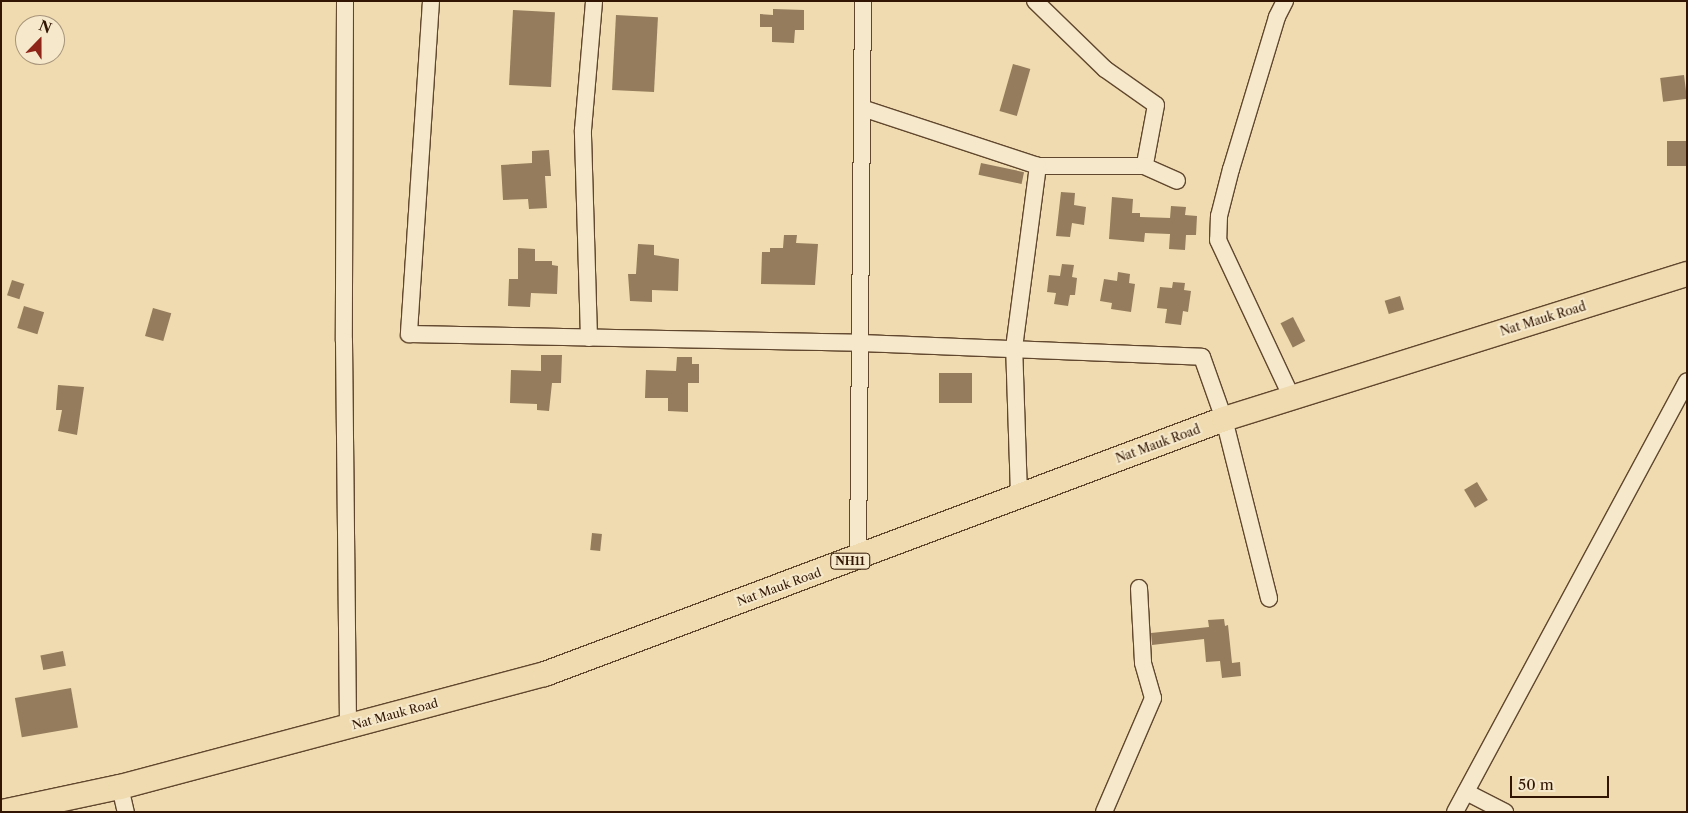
<!DOCTYPE html>
<html>
<head>
<meta charset="utf-8">
<style>
  body { margin:0 }
  #map { position:relative; width:1688px; height:813px; overflow:hidden; background:#efdbaf; font-family:"Libre Caslon Text",serif }
  div>[style] { position:absolute }
  .building>* { inset:0; background:#947c5c; transform-origin:0 0 }
  .roads { filter:drop-shadow(1px 0 #61472e) drop-shadow(-1px 0 #61472e) drop-shadow(0 1px #61472e) drop-shadow(0 -1px #61472e) }
  .minor>* { height:16px; margin:-8px; padding:0 8px; transform-origin:8px; border-radius:8px; background:#f5e8cb }
  .highway>* { height:24px; margin:-12px; padding:0 12px; transform-origin:12px; border-radius:12px; background:#efdbaf }
  span { translate:-50% -50%; white-space:nowrap; text-align:center; line-height:1.15; -webkit-text-stroke:4px #f5e8cb; paint-order:stroke }
  .shield-label span { padding:1px 4px; background:#f5e8cb; border:1px solid; border-radius:4px; -webkit-text-stroke-width:0 }
  .shield-label { font-size:11px; color:#321603; font-weight:700 }
  .street-label { font-size:12px; color:#321603 }
  .frame { position:absolute; inset:0; border:2px solid #321603; pointer-events:none }
  .north { position:absolute; left:15px; top:15px; width:50px; height:50px; box-sizing:border-box; background:#f5e8cb; border:1px solid #a7947b; border-radius:50%; rotate:22deg; font-size:14px; font-weight:700; line-height:20px; text-align:center; color:#321603 }
  .north::after { content:''; display:block; margin:auto; width:18px; height:22px; background:#8f2418; clip-path:polygon(50% 0,100% 100%,50% 72%,0 100%) }
  .scale { position:absolute; left:1510px; top:776px; width:99px; height:22px; box-sizing:border-box; border:2px solid #321603; border-top:0; padding-left:6px; font-size:15px; line-height:18px; white-space:nowrap; color:#321603; -webkit-text-stroke:4px #f5e8cb; paint-order:stroke }
</style>
</head>
<body>
<div id="map">
  <div class="building">
    <i style="clip-path:polygon(773px 9px,804px 10px,804px 30px,795px 30px,794px 43px,772px 42px,772px 27px,760px 27px,760px 14px,773px 15px)"></i>
    <i style="left:513px;top:10px;width:42px;height:75px;rotate:3deg"></i>
    <i style="left:616px;top:15px;width:42px;height:75px;rotate:3deg"></i>
    <i style="left:1013px;top:64px;width:18px;height:49px;rotate:16deg"></i>
    <i style="left:1684px;top:75px;width:24px;height:24px;rotate:83deg"></i>
    <i style="left:1687px;top:141px;width:25px;height:20px;rotate:90deg"></i>
    <i style="clip-path:polygon(549px 150px,551px 176px,545px 176px,547px 208px,529px 209px,528px 199px,503px 200px,501px 165px,532px 163px,532px 151px)"></i>
    <i style="left:981px;top:163px;width:44px;height:12px;rotate:12deg"></i>
    <i style="clip-path:polygon(1061px 192px,1075px 193px,1074px 205px,1086px 207px,1084px 225px,1072px 223px,1070px 237px,1056px 236px)"></i>
    <i style="clip-path:polygon(1112px 197px,1133px 199px,1132px 213px,1140px 213px,1140px 217px,1170px 218px,1171px 206px,1186px 207px,1185px 215px,1197px 216px,1196px 235px,1186px 235px,1185px 250px,1169px 249px,1170px 234px,1145px 233px,1144px 242px,1109px 239px)"></i>
    <i style="clip-path:polygon(784px 235px,797px 235px,796px 243px,818px 244px,815px 285px,761px 284px,762px 252px,770px 252px,770px 248px,783px 248px)"></i>
    <i style="clip-path:polygon(638px 244px,654px 245px,654px 255px,679px 259px,678px 291px,652px 290px,652px 302px,630px 301px,628px 274px,636px 274px)"></i>
    <i style="clip-path:polygon(518px 248px,535px 249px,535px 261px,552px 261px,552px 265px,558px 266px,557px 294px,531px 293px,530px 307px,508px 306px,509px 279px,518px 279px)"></i>
    <i style="clip-path:polygon(1062px 264px,1074px 265px,1072px 277px,1077px 278px,1075px 295px,1070px 295px,1068px 306px,1054px 304px,1056px 293px,1047px 292px,1049px 275px,1060px 276px)"></i>
    <i style="clip-path:polygon(1118px 272px,1130px 274px,1129px 283px,1135px 284px,1131px 312px,1111px 309px,1112px 303px,1100px 301px,1104px 279px,1117px 281px)"></i>
    <i style="left:12px;top:280px;width:13px;height:16px;rotate:18deg"></i>
    <i style="clip-path:polygon(1173px 282px,1185px 283px,1184px 290px,1191px 291px,1188px 312px,1183px 311px,1181px 325px,1165px 323px,1167px 309px,1157px 308px,1160px 287px,1172px 288px)"></i>
    <i style="left:1400px;top:296px;width:14px;height:16px;rotate:73deg"></i>
    <i style="left:24px;top:306px;width:21px;height:23px;rotate:17deg"></i>
    <i style="left:153px;top:308px;width:19px;height:29px;rotate:16deg"></i>
    <i style="left:1293px;top:317px;width:27px;height:14px;rotate:63deg"></i>
    <i style="clip-path:polygon(541px 355px,562px 355px,561px 383px,552px 383px,549px 411px,537px 410px,537px 404px,510px 403px,511px 370px,541px 371px)"></i>
    <i style="clip-path:polygon(677px 357px,692px 357px,692px 364px,699px 364px,699px 383px,688px 383px,688px 412px,668px 411px,668px 398px,645px 398px,646px 370px,676px 371px)"></i>
    <i style="left:939px;top:373px;width:33px;height:30px"></i>
    <i style="clip-path:polygon(58px 385px,84px 387px,77px 435px,58px 431px,62px 410px,56px 410px)"></i>
    <i style="left:1477px;top:482px;width:21px;height:15px;rotate:59deg"></i>
    <i style="left:592px;top:533px;width:10px;height:17px;rotate:6deg"></i>
    <i style="clip-path:polygon(1224px 619px,1225px 626px,1228px 625px,1232px 663px,1240px 662px,1241px 676px,1222px 678px,1220px 661px,1206px 662px,1204px 639px,1152px 645px,1151px 633px,1209px 627px,1208px 620px)"></i>
    <i style="left:63px;top:651px;width:15px;height:23px;rotate:79deg"></i>
    <i style="left:71px;top:688px;width:40px;height:57px;rotate:80deg"></i>
  </div>
  <div class="roads">
    <div class="minor">
      <i style="left:345px;top:1px;width:340px;rotate:90.2deg"></i>
      <i style="left:344px;top:341px;width:386px;rotate:89.4deg"></i>
      <i style="left:431px;top:1px;width:334px;rotate:93.8deg"></i>
      <i style="left:409px;top:334px;width:451px;rotate:1.1deg"></i>
      <i style="left:860px;top:343px;width:342px;rotate:2.3deg"></i>
      <i style="left:1202px;top:357px;width:66px;rotate:70.5deg"></i>
      <i style="left:1224px;top:419px;width:185px;rotate:75.9deg"></i>
      <i style="left:1035px;top:1px;width:98px;rotate:44.2deg"></i>
      <i style="left:1105px;top:69px;width:62px;rotate:35.2deg"></i>
      <i style="left:1156px;top:105px;width:60px;rotate:100.6deg"></i>
      <i style="left:1285px;top:1px;width:18px;rotate:117deg"></i>
      <i style="left:1277px;top:17px;width:159px;rotate:106.8deg"></i>
      <i style="left:1231px;top:169px;width:49px;rotate:104.3deg"></i>
      <i style="left:1219px;top:216px;width:24px;rotate:92deg"></i>
      <i style="left:1218px;top:240px;width:174px;rotate:64.9deg"></i>
      <i style="left:862px;top:108px;width:185px;rotate:18.2deg"></i>
      <i style="left:1038px;top:166px;width:106px"></i>
      <i style="left:1144px;top:166px;width:36px;rotate:24deg"></i>
      <i style="left:589px;top:338px;width:208px;rotate:-91.7deg"></i>
      <i style="left:583px;top:130px;width:129px;rotate:-85.1deg"></i>
      <i style="left:1019px;top:495px;width:147px;rotate:-91.9deg"></i>
      <i style="left:1014px;top:348px;width:184px;rotate:-82.5deg"></i>
      <i style="left:858px;top:558px;width:557px;rotate:-89.49deg"></i>
      <i style="left:120px;top:787px;width:26px;rotate:77deg"></i>
      <i style="left:1466px;top:792px;width:44px;rotate:27.1deg"></i>
      <i style="left:1104px;top:812px;width:124px;rotate:-66.7deg"></i>
      <i style="left:1153px;top:698px;width:37px;rotate:-106deg"></i>
      <i style="left:1143px;top:662px;width:74px;rotate:-93.1deg"></i>
      <i style="left:1455px;top:812px;width:489px;rotate:-61.7deg"></i>
    </div>
    <div class="highway">
      <i style="left:2px;top:812px;width:121px;rotate:-12deg"></i>
      <i style="left:120px;top:787px;width:440px;rotate:-14.9deg"></i>
      <i style="left:545px;top:674px;width:725px;rotate:-20.58deg"></i>
      <i style="left:1224px;top:419px;width:485px;rotate:-17.4deg"></i>
    </div>
  </div>
  <div class="shield-label">
    <span style="left:850px;top:561px">NH11</span>
  </div>
  <div class="street-label">
    <span style="left:1543px;top:319px;rotate:-17deg">Nat Mauk Road</span>
    <span style="left:1158px;top:444px;rotate:-20deg">Nat Mauk Road</span>
    <span style="left:779px;top:587px;rotate:-20deg">Nat Mauk Road</span>
    <span style="left:395px;top:714px;rotate:-15deg">Nat Mauk Road</span>
  </div>
  <div class="frame"></div>
  <div class="north">N</div>
  <div class="scale">50 m</div>
</div>
</body>
</html>
